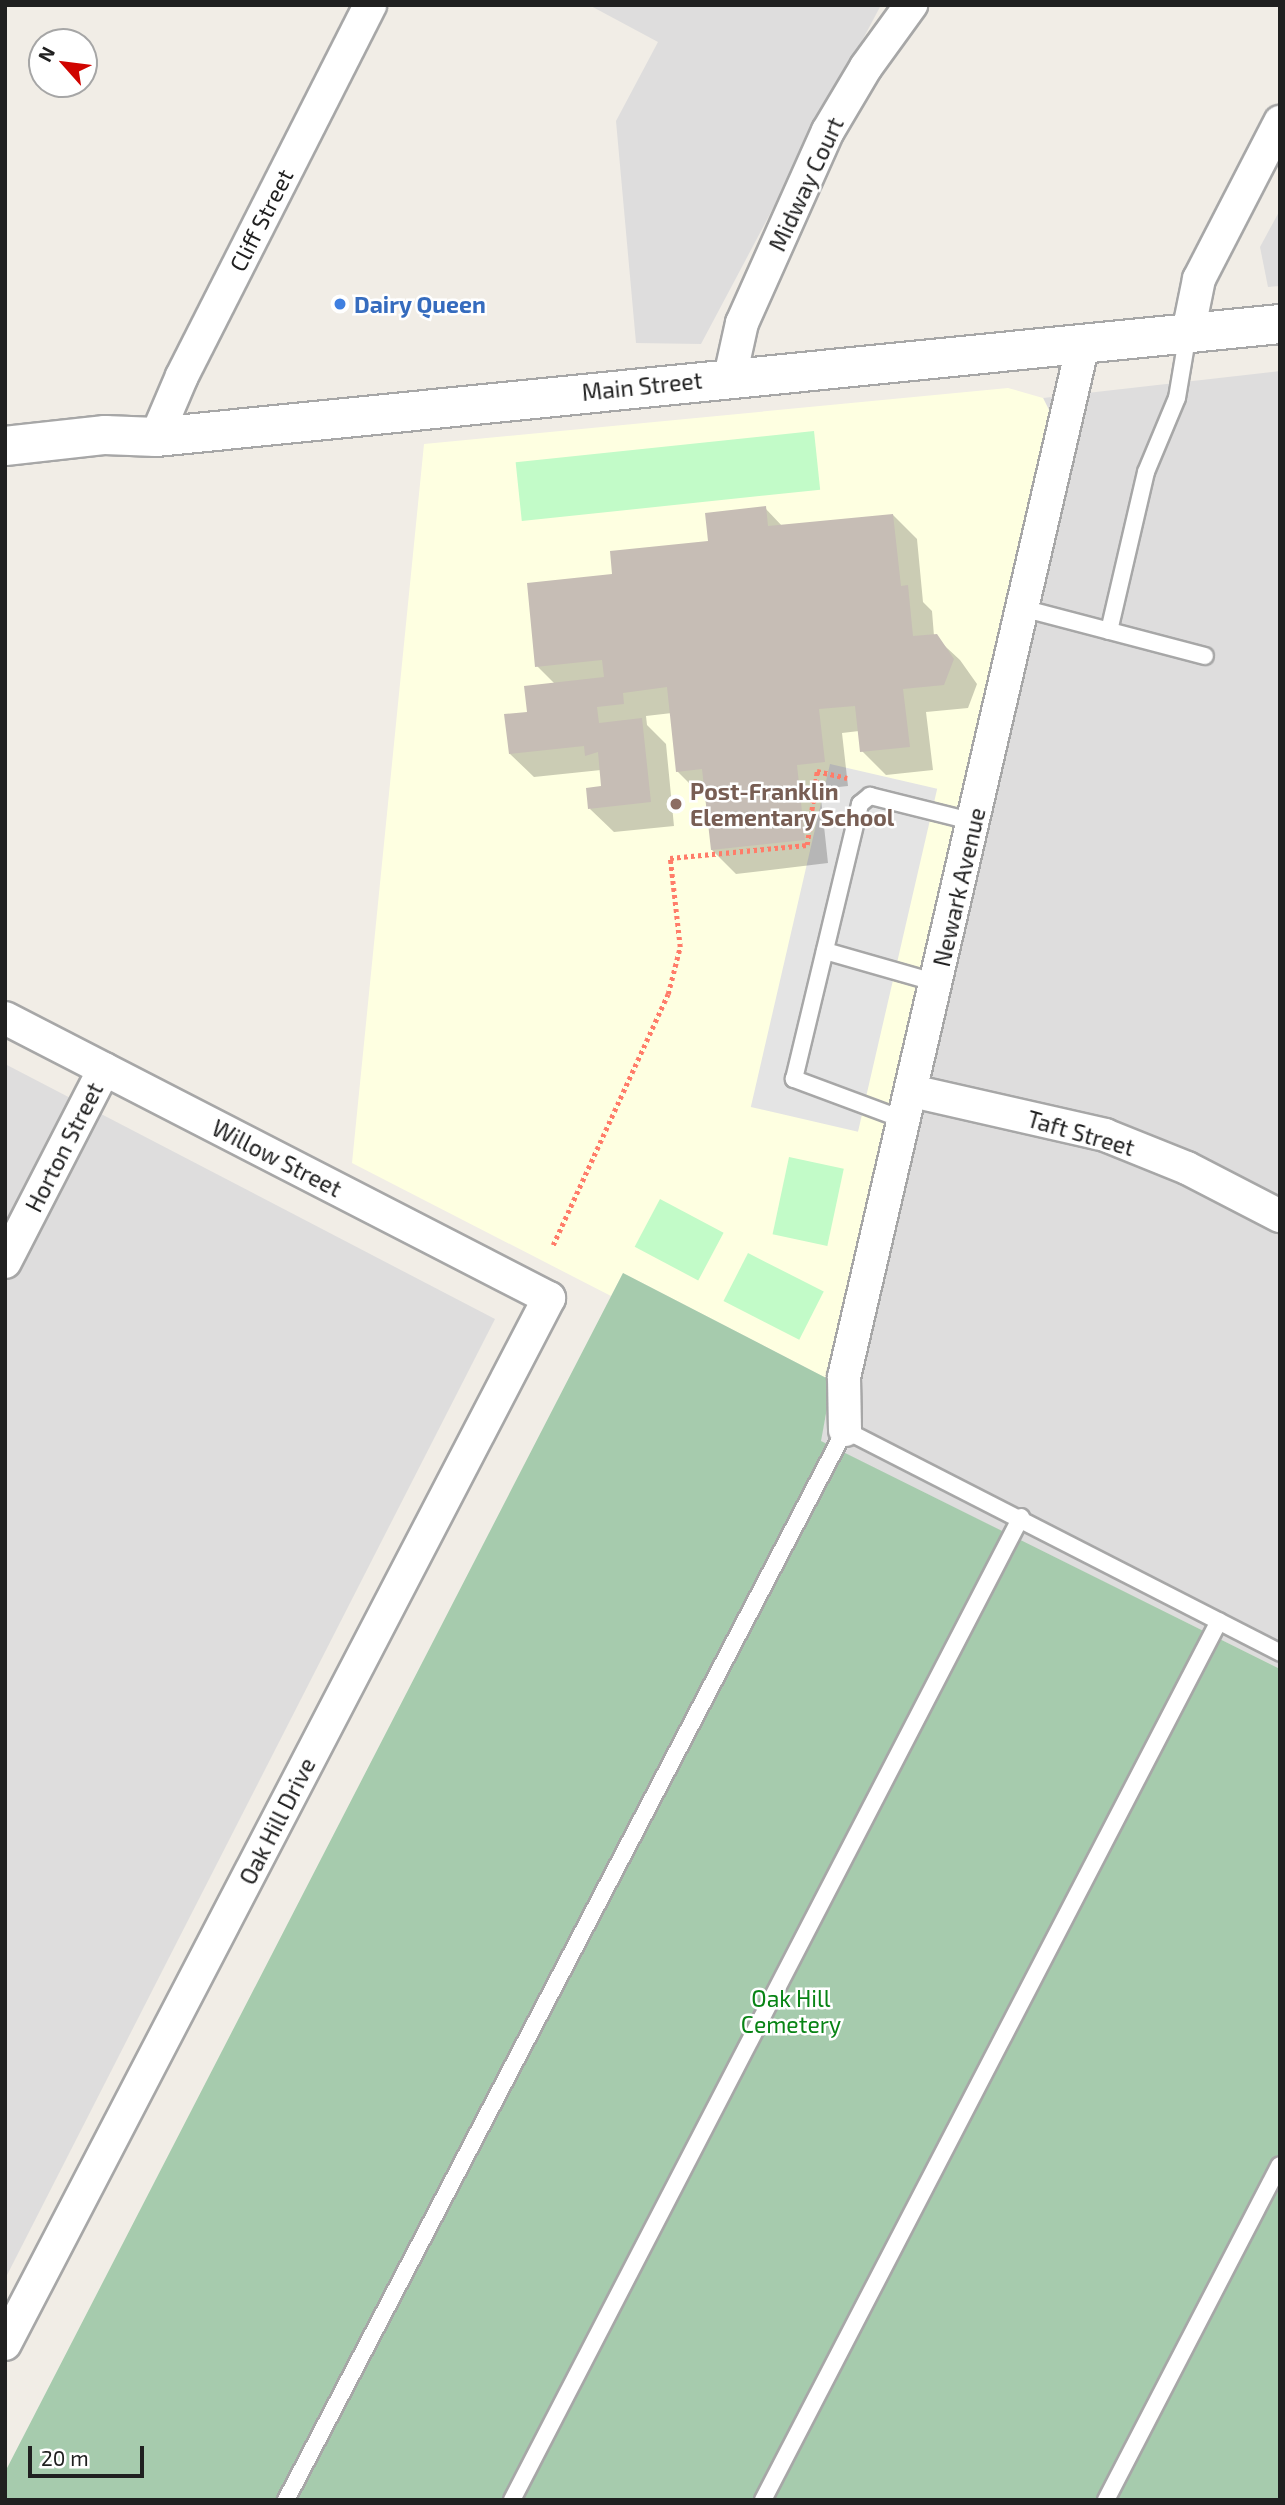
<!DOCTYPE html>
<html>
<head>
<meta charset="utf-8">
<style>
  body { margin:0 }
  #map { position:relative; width:1285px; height:2505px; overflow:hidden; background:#f1ede6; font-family:"Exo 2",sans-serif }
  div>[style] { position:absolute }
  .residential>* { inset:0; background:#dedddd }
  .education>* { inset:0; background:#feffe1 }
  .cemetery>* { inset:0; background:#a6cbad }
  .park>* { inset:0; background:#c2fbc8; transform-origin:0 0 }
  .parking>* { inset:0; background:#e4e4e4; transform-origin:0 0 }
  .shadow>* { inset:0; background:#0003 }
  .building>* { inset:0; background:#c6bdb5 }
  .path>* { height:4.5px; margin-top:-2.25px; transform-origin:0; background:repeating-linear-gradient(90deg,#ff7c69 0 3.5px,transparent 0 7px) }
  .roads { filter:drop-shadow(2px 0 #a7a7a7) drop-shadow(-2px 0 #a7a7a7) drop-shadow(0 2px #a7a7a7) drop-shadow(0 -2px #a7a7a7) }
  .service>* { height:16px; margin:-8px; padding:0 8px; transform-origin:8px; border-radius:8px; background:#fff }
  .minor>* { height:32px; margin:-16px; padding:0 16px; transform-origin:16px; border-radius:16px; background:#fff }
  .tertiary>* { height:38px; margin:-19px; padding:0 19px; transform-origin:19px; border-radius:19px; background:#fff }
  .dots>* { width:19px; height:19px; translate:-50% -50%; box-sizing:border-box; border:4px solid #fff; border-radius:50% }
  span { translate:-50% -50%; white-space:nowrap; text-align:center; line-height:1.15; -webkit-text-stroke:5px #fff; paint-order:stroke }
  .street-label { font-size:23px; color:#202020 }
  .shop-label { font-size:23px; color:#366cbe; font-weight:700 }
  .left { translate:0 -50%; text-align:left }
  .education-label { font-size:23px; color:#785e54; font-weight:700 }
  .park-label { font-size:23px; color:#088415 }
  .frame { position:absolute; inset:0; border:7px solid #202020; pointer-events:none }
  .north { position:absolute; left:28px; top:28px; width:70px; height:70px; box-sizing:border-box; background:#fff; border:2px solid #a6a6a6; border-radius:50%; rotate:298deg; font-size:19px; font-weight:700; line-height:28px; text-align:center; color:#202020 }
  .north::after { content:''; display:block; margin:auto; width:24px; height:32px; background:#d00400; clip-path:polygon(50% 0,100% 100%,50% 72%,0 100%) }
  .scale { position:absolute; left:28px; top:2446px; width:116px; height:32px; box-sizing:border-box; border:4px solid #202020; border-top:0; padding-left:9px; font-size:21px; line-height:24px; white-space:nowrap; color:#202020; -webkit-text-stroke:5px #fff; paint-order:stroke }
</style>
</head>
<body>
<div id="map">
  <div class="residential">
    <i style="clip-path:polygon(589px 5px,881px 5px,701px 344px,636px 343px,616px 121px,658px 42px)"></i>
    <i style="clip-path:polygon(1280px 210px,1280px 286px,1268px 287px,1260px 247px)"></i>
    <i style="clip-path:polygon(1280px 371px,1280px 1669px,820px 1441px,1053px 418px,1043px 398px)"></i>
    <i style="clip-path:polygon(5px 1064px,495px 1319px,5px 2279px)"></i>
  </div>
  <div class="education">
    <i style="clip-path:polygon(1008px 388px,1043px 398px,1053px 418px,832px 1381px,623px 1273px,611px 1296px,352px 1163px,424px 444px)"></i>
  </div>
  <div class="cemetery">
    <i style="clip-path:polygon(623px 1273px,832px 1381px,821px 1441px,1280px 1669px,1280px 2500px,5px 2500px,5px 2472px)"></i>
  </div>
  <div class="park">
    <i style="left:814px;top:431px;width:59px;height:300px;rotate:84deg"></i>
    <i style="left:789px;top:1157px;width:56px;height:79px;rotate:12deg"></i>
    <i style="left:660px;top:1199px;width:72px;height:54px;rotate:28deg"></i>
    <i style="left:748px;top:1253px;width:85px;height:54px;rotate:27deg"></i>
  </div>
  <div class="parking">
    <i style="left:830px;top:764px;width:110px;height:352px;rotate:13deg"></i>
  </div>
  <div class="shadow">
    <i style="clip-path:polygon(765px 508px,783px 527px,893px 515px,917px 539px,923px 602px,932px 611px,934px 636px,960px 660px,977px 684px,968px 708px,926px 712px,933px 770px,886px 775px,862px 751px,859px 731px,842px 733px,848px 786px,820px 789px,828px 863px,736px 874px,712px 850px,706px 795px,701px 795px,677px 771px,672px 713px,646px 716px,647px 725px,666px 744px,674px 826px,614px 832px,590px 809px,603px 788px,601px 770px,534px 777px,510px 754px,529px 713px,555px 684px,537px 666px,614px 576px,710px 543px)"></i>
  </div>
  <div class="building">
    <i style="clip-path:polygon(766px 506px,768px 526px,893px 514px,901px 586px,908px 585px,913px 636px,937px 634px,954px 659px,944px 685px,903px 689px,910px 747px,860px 752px,855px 706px,819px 709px,825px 762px,797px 765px,805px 840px,711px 850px,702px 769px,676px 772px,667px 687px,623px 693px,624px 704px,597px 707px,599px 723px,642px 718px,651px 802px,588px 809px,586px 788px,601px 786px,598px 752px,585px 756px,584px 746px,509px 754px,504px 714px,527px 712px,524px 686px,604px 677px,602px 660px,535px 667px,527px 583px,612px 574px,610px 551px,708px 541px,705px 513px)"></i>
  </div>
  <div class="path">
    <i style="left:553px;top:1245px;width:276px;rotate:-65.4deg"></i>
    <i style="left:668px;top:994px;width:49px;rotate:-75.7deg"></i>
    <i style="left:680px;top:947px;width:90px;rotate:-96.4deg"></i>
    <i style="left:670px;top:858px;width:138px;rotate:-5.4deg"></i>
    <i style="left:807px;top:845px;width:75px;rotate:-82.3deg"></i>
    <i style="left:817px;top:771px;width:31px;rotate:13deg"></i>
  </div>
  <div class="roads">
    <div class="service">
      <i style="left:1022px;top:608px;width:189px;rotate:14.7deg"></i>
      <i style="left:1109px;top:631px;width:163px;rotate:-76.9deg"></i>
      <i style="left:1146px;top:472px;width:80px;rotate:-67.3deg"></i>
      <i style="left:1177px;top:398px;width:66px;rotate:-80.4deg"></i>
      <i style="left:825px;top:951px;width:116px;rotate:15.9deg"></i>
      <i style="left:907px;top:1121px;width:121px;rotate:-159.6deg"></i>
      <i style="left:794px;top:1079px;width:283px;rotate:-76.5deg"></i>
      <i style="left:860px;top:804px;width:13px;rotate:-39deg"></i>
      <i style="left:870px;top:796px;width:107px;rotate:14deg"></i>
      <i style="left:286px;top:2500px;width:1207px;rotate:-62.42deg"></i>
      <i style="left:845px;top:1430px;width:489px;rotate:27.1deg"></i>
      <i style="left:512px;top:2500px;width:1107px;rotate:-62.62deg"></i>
      <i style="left:763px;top:2500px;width:990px;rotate:-62.58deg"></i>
      <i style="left:1106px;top:2500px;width:377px;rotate:-62.6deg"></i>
    </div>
    <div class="minor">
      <i style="left:1188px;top:333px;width:55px;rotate:-78.5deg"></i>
      <i style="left:1199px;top:279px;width:177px;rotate:-62.7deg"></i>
      <i style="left:730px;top:377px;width:55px;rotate:-77.5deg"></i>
      <i style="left:742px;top:323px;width:210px;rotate:-65.9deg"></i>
      <i style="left:828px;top:131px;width:74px;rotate:-59.3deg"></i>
      <i style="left:866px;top:67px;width:77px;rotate:-54deg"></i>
      <i style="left:156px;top:437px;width:66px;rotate:-66.9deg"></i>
      <i style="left:182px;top:376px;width:416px;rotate:-63.1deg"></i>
      <i style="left:5px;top:1018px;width:612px;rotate:27.24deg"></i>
      <i style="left:549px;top:1298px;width:1179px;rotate:117.48deg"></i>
      <i style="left:912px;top:1091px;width:198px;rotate:12.8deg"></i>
      <i style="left:1105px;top:1135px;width:88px;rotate:21.9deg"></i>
      <i style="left:1187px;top:1168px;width:105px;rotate:27.3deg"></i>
      <i style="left:5px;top:1262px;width:217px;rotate:-62.8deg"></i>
      <i style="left:845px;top:1430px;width:53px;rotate:-91.1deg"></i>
      <i style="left:844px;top:1377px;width:1060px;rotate:-76.97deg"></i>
    </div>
    <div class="tertiary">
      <i style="left:5px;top:446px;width:101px;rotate:-6.3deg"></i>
      <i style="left:105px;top:435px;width:51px;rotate:2.2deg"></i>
      <i style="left:156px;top:437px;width:1130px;rotate:-5.74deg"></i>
    </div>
  </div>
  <div class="dots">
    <i style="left:340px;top:304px;background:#3f7fe0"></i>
    <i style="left:676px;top:804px;background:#8d6e63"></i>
  </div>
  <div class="street-label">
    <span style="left:806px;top:184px;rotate:-65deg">Midway Court</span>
    <span style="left:261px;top:220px;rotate:-63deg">Cliff Street</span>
    <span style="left:642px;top:386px;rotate:-6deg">Main Street</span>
    <span style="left:959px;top:887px;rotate:-77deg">Newark Avenue</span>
    <span style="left:1081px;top:1133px;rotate:16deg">Taft Street</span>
    <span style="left:64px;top:1147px;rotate:-63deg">Horton Street</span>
    <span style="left:277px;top:1158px;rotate:27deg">Willow Street</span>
    <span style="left:277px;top:1821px;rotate:-63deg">Oak Hill Drive</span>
  </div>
  <div class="shop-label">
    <span class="left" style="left:354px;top:304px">Dairy Queen</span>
  </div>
  <div class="education-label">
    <span class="left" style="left:690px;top:804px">Post-Franklin<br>Elementary School</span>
  </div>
  <div class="park-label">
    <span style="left:791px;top:2011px">Oak Hill<br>Cemetery</span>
  </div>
  <div class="frame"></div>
  <div class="north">N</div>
  <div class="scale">20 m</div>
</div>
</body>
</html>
